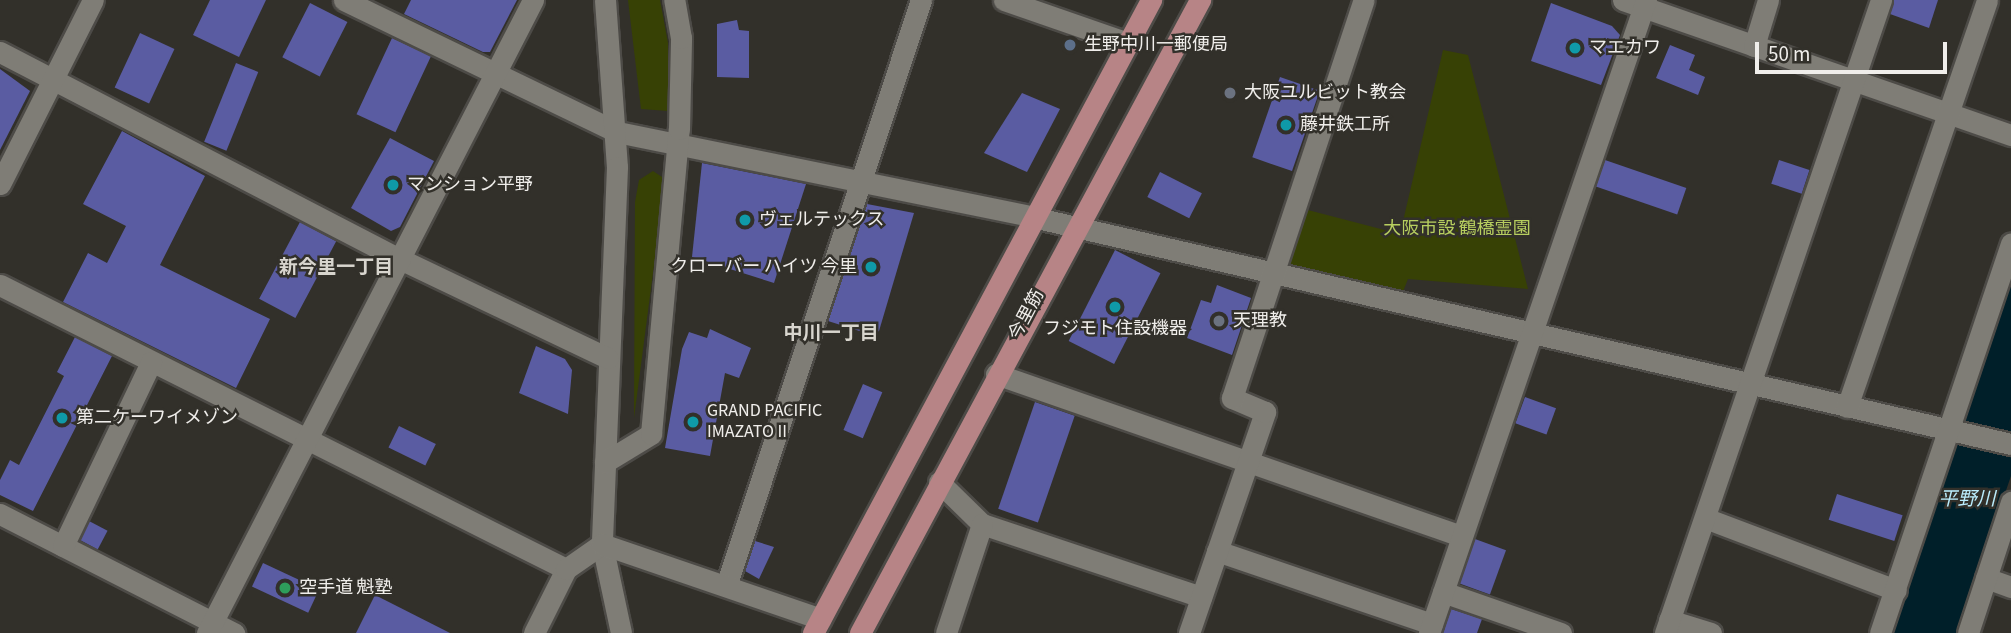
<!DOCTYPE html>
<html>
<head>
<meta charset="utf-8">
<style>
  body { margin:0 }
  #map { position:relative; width:2011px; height:633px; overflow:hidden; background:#32302a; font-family:"Source Sans 3","Noto Sans JP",sans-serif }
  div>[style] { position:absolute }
  .green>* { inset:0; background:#374105 }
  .water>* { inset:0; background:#001f29 }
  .building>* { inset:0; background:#5a5ca2; transform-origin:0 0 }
  .roads { filter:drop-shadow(2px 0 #4d4b47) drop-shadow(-2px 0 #4d4b47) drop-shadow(0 2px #4d4b47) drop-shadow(0 -2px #4d4b47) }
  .minor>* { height:21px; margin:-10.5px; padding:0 10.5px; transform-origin:10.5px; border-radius:10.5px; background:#7f7d76 }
  .major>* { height:21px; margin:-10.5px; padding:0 10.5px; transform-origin:10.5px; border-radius:10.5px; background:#b78486 }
  .dots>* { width:19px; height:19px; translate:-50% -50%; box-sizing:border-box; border:4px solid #32302a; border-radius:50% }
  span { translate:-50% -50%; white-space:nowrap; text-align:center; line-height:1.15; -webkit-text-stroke:5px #32302a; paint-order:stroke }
  .poi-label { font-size:18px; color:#f0eeeb }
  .left { translate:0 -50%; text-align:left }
  .right { translate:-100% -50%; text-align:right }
  .park-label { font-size:18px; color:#b7ce5f }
  .street-label { font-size:18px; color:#f0eeeb }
  .neighbourhood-label { font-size:19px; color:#d8d5ce; font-weight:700 }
  .water-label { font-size:19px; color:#baecfc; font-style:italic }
  .scale { position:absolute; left:1755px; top:42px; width:192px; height:32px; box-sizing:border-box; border:4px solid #f0eeeb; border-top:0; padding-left:9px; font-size:21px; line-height:24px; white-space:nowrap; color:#f0eeeb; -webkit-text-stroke:5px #32302a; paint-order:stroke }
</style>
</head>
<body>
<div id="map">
  <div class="green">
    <i style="clip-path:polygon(628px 0,660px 0,668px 43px,668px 111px,641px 109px)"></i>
    <i style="clip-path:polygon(1443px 50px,1468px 55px,1528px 289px,1408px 279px,1402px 294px,1285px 266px,1304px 209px,1400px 234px)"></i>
    <i style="clip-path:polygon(653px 171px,662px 177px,662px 204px,634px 418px,635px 202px,639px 180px)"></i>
  </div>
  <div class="water">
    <i style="clip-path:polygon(2011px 268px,2011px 476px,1957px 633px,1886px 633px)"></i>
  </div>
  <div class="building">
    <i style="clip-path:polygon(210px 0,266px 0,239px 57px,193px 35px)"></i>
    <i style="clip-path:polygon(411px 0,517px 0,490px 52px,483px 52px,404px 14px)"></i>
    <i style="clip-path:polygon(1894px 0,1938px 0,1929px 28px,1890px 14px)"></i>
    <i style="left:310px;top:3px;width:42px;height:61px;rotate:27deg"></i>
    <i style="clip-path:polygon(1551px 3px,1612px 26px,1620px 35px,1601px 85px,1531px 61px)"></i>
    <i style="clip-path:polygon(737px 20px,739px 30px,749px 31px,749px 78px,717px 77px,717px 24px)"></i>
    <i style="left:140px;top:33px;width:38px;height:60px;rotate:25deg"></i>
    <i style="left:392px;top:38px;width:43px;height:84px;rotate:25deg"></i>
    <i style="clip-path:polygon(1670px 45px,1695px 55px,1689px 70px,1705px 77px,1698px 95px,1656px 78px)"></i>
    <i style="left:236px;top:63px;width:24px;height:85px;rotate:22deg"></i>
    <i style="clip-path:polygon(0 69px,30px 91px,0 150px)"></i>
    <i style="left:1280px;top:77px;width:42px;height:85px;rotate:19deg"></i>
    <i style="clip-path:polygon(1022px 93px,1060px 109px,1027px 172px,984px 153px)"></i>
    <i style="clip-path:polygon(122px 131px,205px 176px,160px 265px,270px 319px,236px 388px,63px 302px,88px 253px,107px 263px,126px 226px,83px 204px)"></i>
    <i style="clip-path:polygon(390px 138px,434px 161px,400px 227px,391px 231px,351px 208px)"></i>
    <i style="left:1605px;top:160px;width:86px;height:28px;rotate:19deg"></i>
    <i style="left:1779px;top:160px;width:32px;height:25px;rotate:18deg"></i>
    <i style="clip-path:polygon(702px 163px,806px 184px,774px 283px,692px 257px)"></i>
    <i style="left:1160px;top:172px;width:47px;height:28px;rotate:27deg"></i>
    <i style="clip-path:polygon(867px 204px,914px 213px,879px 331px,872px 335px,828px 321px)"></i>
    <i style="left:300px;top:222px;width:41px;height:87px;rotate:28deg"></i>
    <i style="left:1115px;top:250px;width:51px;height:102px;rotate:27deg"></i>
    <i style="clip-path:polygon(1217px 285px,1251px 298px,1232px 355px,1187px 338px,1201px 300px,1211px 303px)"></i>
    <i style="clip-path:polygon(710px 329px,751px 348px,739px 378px,725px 373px,710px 456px,665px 448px,682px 349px,689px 332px,707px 338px)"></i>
    <i style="clip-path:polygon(75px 337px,112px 356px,33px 511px,0 495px,0 480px,10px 460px,19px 465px,64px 376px,57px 372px)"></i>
    <i style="clip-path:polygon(536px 346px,565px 359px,572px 370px,568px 414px,519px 393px)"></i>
    <i style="left:863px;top:384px;width:21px;height:50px;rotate:23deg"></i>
    <i style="left:1525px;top:397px;width:33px;height:28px;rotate:20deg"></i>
    <i style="left:1035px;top:402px;width:42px;height:113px;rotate:19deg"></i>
    <i style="left:399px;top:426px;width:41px;height:24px;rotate:26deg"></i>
    <i style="left:1837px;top:494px;width:69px;height:27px;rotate:18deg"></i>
    <i style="left:89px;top:521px;width:21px;height:21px;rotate:28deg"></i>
    <i style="left:1475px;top:539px;width:33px;height:47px;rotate:20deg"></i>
    <i style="clip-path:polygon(755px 541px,774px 547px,759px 579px,745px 571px)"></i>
    <i style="left:263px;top:563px;width:62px;height:26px;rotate:25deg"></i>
    <i style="clip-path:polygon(375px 595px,450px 633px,356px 633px)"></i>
    <i style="clip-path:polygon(1451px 609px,1482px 619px,1477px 633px,1443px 633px)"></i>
  </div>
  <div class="roads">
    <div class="minor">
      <i style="left:344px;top:0;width:303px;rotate:25.8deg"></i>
      <i style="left:617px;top:132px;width:425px;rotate:11.5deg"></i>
      <i style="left:1033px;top:217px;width:1004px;rotate:13.07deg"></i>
      <i style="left:605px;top:0;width:167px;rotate:85.9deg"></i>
      <i style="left:617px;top:167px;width:377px;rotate:92.3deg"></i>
      <i style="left:602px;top:544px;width:91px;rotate:77.9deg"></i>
      <i style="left:1004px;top:0;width:131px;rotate:19.1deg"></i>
      <i style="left:1623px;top:0;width:411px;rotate:19.2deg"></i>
      <i style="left:1754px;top:46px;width:48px;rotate:-73.1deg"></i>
      <i style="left:0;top:52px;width:450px;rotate:27.4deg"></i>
      <i style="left:400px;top:259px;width:230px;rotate:25.5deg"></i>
      <i style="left:0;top:184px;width:206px;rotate:-63.2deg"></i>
      <i style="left:0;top:285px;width:633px;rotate:26.65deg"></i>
      <i style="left:996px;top:374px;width:491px;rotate:19.2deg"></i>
      <i style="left:1847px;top:407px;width:430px;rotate:-71deg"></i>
      <i style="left:605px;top:462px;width:54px;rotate:-31.3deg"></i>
      <i style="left:651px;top:434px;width:306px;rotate:-84.8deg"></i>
      <i style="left:679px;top:129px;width:91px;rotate:-88.7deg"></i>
      <i style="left:681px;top:38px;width:39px;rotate:-100deg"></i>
      <i style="left:939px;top:482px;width:60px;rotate:44.3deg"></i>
      <i style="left:982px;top:524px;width:231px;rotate:18.4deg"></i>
      <i style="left:0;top:514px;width:263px;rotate:27deg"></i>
      <i style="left:1705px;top:518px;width:204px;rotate:20.7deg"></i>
      <i style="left:63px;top:546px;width:204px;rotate:-64.4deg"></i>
      <i style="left:1217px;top:551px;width:227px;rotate:18.8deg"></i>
      <i style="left:1986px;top:578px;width:27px;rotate:20deg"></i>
      <i style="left:726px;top:586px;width:618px;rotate:-71.59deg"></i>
      <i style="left:1443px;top:592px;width:125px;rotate:19.2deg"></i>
      <i style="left:1669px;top:620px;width:44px;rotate:17.2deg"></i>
      <i style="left:207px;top:633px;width:712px;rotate:-62.75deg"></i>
      <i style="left:534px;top:633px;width:72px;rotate:-63.4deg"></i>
      <i style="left:566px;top:569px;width:44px;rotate:-34.8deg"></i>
      <i style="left:602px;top:544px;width:231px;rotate:18.9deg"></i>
      <i style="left:946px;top:633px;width:115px;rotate:-71.7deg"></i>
      <i style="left:1189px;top:633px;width:234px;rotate:-71deg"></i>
      <i style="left:1265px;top:412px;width:36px;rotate:-157deg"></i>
      <i style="left:1232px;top:398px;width:419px;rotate:-71.7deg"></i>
      <i style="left:1429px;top:633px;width:669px;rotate:-71.08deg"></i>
      <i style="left:1665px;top:633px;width:669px;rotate:-71.16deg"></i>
      <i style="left:1880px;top:633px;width:411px;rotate:-71.4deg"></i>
      <i style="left:1968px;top:633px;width:138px;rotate:-71.8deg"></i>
    </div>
    <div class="major">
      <i style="left:813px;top:633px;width:718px;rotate:-61.9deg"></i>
      <i style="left:860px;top:633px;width:719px;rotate:-61.76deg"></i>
    </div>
  </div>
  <div class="dots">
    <i style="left:1070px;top:45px;background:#5c6f8a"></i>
    <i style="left:1575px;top:48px;background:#0f9aa8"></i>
    <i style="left:1230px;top:93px;background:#6b7280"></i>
    <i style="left:1286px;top:125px;background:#0f9aa8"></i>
    <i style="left:393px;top:185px;background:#0f9aa8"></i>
    <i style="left:745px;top:220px;background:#0f9aa8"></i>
    <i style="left:871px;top:267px;background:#0f9aa8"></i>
    <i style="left:1115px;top:307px;background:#0f9aa8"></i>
    <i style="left:1219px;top:321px;background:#6b7280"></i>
    <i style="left:62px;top:418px;background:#0f9aa8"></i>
    <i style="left:693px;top:422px;background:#0f9aa8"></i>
    <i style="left:285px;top:588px;background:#2e9e5b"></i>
  </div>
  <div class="poi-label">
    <span class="left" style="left:1084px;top:45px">生野中川一郵便局</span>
    <span class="left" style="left:1589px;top:48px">マエカワ</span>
    <span class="left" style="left:1244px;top:93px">大阪ユルビット教会</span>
    <span class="left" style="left:1300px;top:125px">藤井鉄工所</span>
    <span class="left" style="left:407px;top:185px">マンション平野</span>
    <span class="left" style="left:759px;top:220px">ヴェルテックス</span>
    <span class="right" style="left:857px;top:267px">クローバー ハイツ 今里</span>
    <span class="left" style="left:1233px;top:321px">天理教</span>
    <span style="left:1115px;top:329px">フジモト住設機器</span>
    <span class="left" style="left:707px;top:422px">GRAND PACIFIC<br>IMAZATO II</span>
    <span class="left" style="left:76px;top:418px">第二ケーワイメゾン</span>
    <span class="left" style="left:299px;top:588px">空手道 魁塾</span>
  </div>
  <div class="park-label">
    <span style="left:1457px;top:229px">大阪市設 鶴橋霊園</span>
  </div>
  <div class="street-label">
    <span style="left:1027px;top:315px;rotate:-62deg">今里筋</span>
  </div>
  <div class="neighbourhood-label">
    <span style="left:336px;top:268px">新今里一丁目</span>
    <span style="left:831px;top:334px">中川一丁目</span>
  </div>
  <div class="water-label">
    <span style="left:1967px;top:500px">平野川</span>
  </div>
  <div class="scale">50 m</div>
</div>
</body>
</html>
